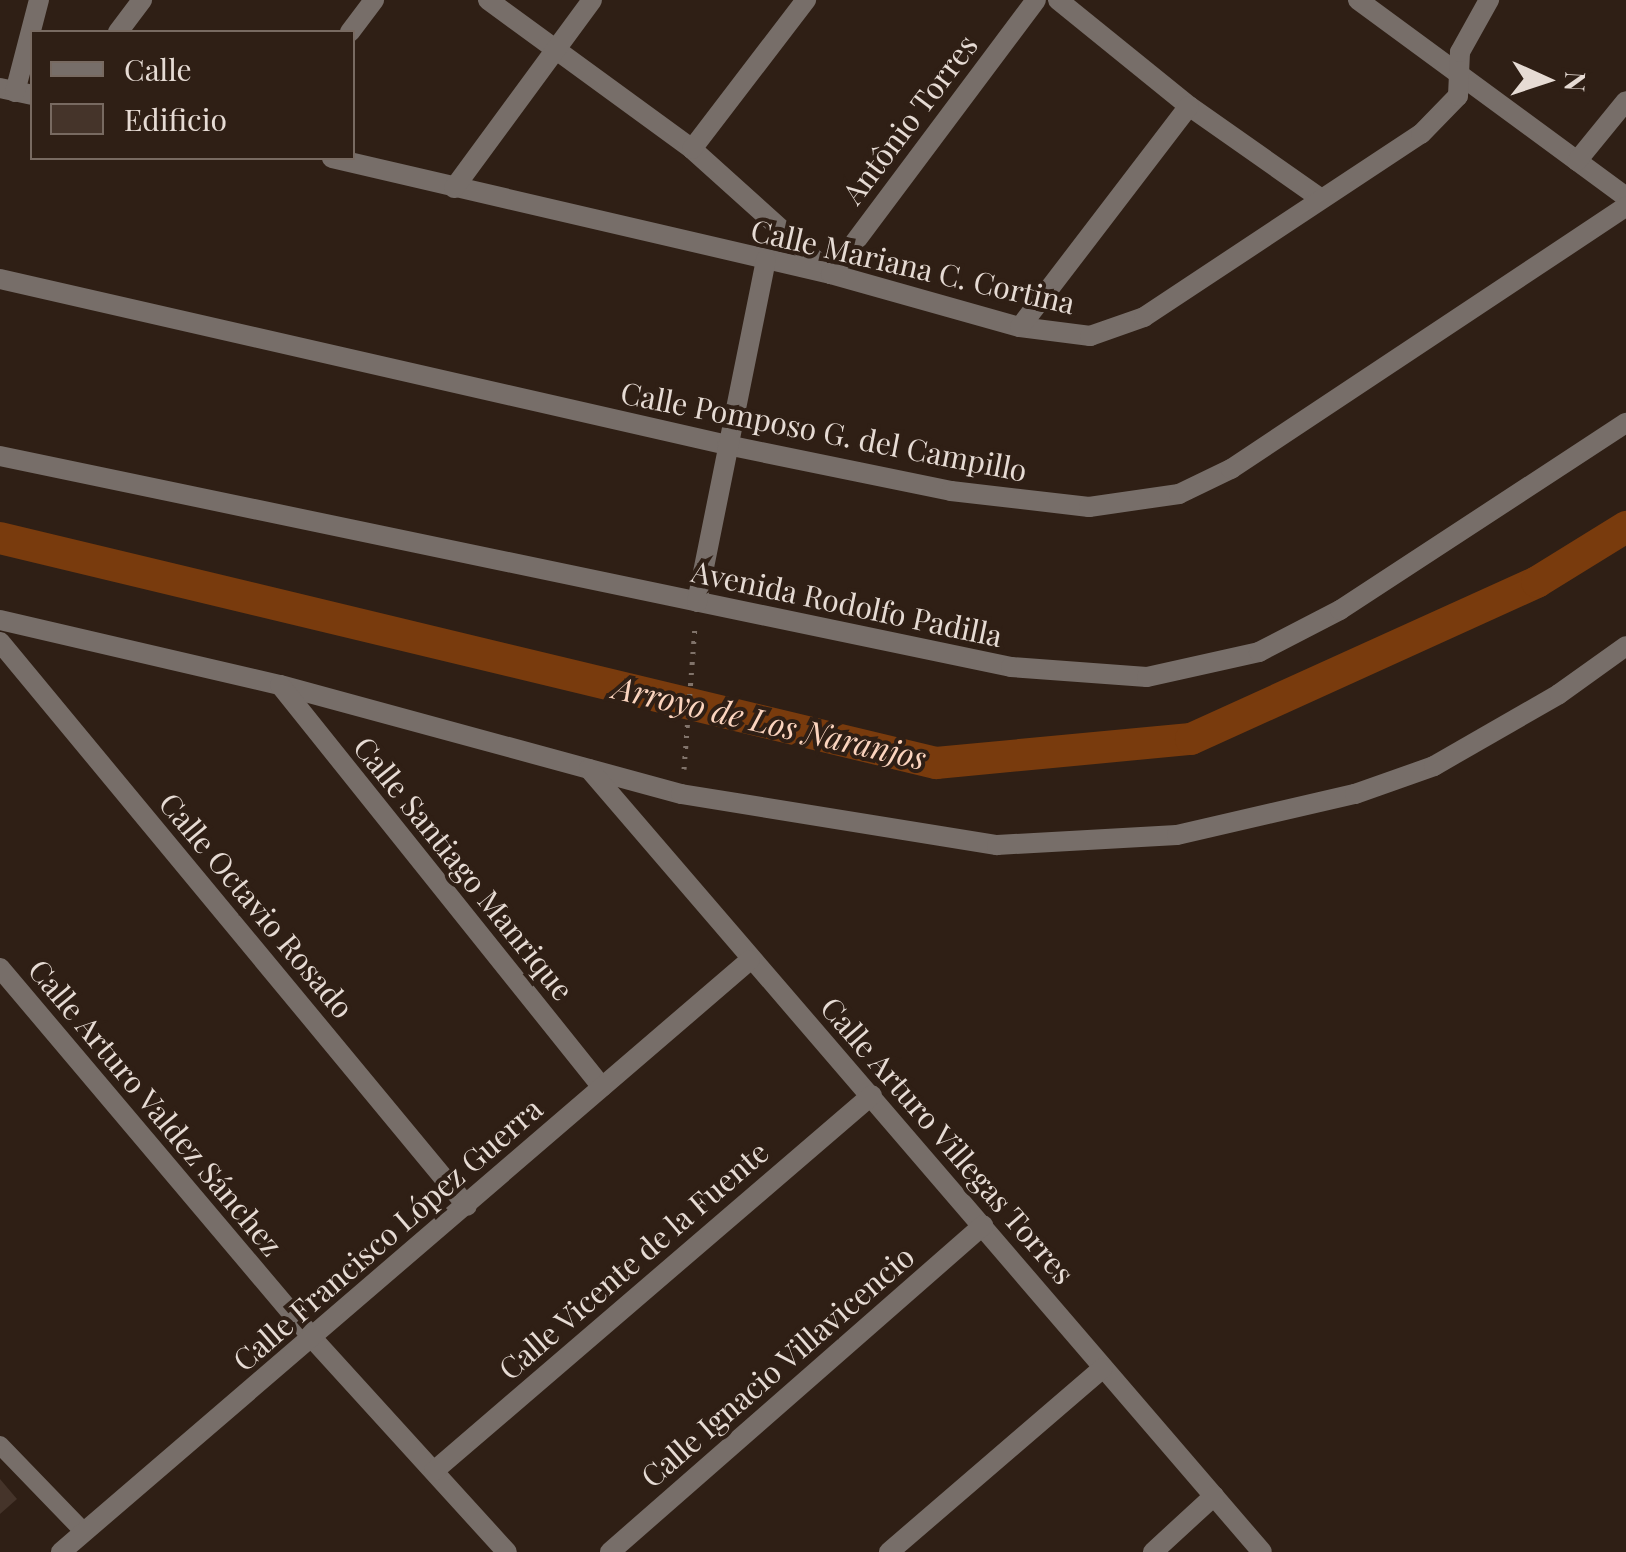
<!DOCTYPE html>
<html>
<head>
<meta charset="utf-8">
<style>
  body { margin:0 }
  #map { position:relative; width:1626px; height:1552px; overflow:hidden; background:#2f1f15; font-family:"Playfair Display",serif }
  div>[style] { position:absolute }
  .canal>* { height:32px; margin:-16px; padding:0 16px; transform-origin:16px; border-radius:16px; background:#793b0d }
  .building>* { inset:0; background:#45342a }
  .path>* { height:5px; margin-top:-2.5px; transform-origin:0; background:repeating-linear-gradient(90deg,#81736a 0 2.5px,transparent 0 10.5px) }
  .service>* { height:18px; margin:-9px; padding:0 9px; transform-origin:9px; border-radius:9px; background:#776e69 }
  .minor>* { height:20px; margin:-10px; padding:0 10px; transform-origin:10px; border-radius:10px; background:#776e69 }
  span { translate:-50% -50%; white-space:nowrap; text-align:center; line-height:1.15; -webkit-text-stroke:8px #2f1f15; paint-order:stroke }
  .street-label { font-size:30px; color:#e6dbd4 }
  .water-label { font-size:32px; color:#fbd4be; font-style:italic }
  .legend { position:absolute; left:30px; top:30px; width:325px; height:130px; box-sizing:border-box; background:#2f1f15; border:2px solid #786a61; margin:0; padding:12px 18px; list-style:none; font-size:30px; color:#e6dbd4 }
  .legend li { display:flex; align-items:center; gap:20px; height:50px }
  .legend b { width:50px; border:2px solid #786a61 }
  .north { position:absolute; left:1496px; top:30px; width:100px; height:100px; -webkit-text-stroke:8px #2f1f15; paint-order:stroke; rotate:93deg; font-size:28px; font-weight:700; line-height:40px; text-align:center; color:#e6dbd4 }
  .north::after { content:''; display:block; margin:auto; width:35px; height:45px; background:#e6dbd4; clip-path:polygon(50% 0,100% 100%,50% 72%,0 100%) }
</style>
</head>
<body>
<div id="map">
  <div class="canal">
    <i style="left:0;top:538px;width:963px;rotate:13.52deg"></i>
    <i style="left:936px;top:763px;width:256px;rotate:-5.4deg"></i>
    <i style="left:1191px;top:739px;width:380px;rotate:-24.4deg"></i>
    <i style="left:1537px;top:582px;width:105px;rotate:-31.7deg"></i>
  </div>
  <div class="building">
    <i style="clip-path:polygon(0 1479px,17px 1499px,0 1514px)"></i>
  </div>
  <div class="path">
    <i style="left:684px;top:769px;width:144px;rotate:-85.6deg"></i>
  </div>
  <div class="service">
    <i style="left:0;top:1445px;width:121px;rotate:46deg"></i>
  </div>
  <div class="minor">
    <i style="left:488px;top:0;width:253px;rotate:36.1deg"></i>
    <i style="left:692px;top:149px;width:187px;rotate:42deg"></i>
    <i style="left:831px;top:274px;width:342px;rotate:-53.2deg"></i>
    <i style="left:1058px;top:0;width:169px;rotate:39deg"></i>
    <i style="left:1189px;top:106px;width:160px;rotate:35.1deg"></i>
    <i style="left:1358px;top:0;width:333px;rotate:36.3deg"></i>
    <i style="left:118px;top:32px;width:40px;rotate:-53deg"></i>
    <i style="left:350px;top:32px;width:40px;rotate:-53deg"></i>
    <i style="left:0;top:88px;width:33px;rotate:12deg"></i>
    <i style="left:15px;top:92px;width:95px;rotate:-75.4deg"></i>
    <i style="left:692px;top:149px;width:188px;rotate:-52.6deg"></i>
    <i style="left:332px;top:158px;width:512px;rotate:13.09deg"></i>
    <i style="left:831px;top:274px;width:196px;rotate:15.7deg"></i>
    <i style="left:1020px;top:327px;width:71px;rotate:7.3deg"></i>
    <i style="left:1090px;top:336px;width:57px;rotate:-19.4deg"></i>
    <i style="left:1144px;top:317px;width:332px;rotate:-33.5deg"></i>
    <i style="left:1421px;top:134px;width:53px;rotate:-45.8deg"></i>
    <i style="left:1458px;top:96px;width:44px;rotate:-87.4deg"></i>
    <i style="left:1460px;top:52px;width:60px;rotate:-60.9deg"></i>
    <i style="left:1577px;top:161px;width:77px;rotate:-50.8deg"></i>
    <i style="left:454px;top:188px;width:233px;rotate:-53.7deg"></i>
    <i style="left:0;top:279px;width:746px;rotate:12.86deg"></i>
    <i style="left:727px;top:445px;width:229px;rotate:11.6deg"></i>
    <i style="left:951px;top:491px;width:139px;rotate:6.6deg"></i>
    <i style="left:1089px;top:507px;width:91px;rotate:-8.2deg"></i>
    <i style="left:1179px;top:494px;width:58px;rotate:-25.7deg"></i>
    <i style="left:1231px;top:469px;width:474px;rotate:-33.6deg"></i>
    <i style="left:1020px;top:327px;width:278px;rotate:-52.6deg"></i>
    <i style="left:0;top:456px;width:1033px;rotate:11.79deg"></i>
    <i style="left:1011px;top:667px;width:136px;rotate:4.2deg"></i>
    <i style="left:1147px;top:677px;width:115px;rotate:-12.6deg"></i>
    <i style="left:1259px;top:652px;width:91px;rotate:-27.4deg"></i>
    <i style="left:1340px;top:610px;width:342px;rotate:-33.2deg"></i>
    <i style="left:697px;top:602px;width:349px;rotate:-78.6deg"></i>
    <i style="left:0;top:620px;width:287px;rotate:13.1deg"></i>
    <i style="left:280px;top:685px;width:416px;rotate:15.2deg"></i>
    <i style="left:681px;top:794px;width:320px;rotate:9.2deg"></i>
    <i style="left:997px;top:845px;width:180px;rotate:-3.2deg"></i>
    <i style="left:1177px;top:835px;width:183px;rotate:-13deg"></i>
    <i style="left:1355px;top:794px;width:84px;rotate:-19.5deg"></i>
    <i style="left:1434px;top:766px;width:144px;rotate:-29.9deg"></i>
    <i style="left:1559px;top:694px;width:82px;rotate:-35.6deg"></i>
    <i style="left:0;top:642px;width:732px;rotate:50.37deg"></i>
    <i style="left:280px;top:685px;width:515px;rotate:51.31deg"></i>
    <i style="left:589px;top:769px;width:1032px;rotate:49.32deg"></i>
    <i style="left:0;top:968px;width:485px;rotate:49.8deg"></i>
    <i style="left:313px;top:1339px;width:288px;rotate:47.7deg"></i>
    <i style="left:434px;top:1471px;width:577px;rotate:-40.64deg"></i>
    <i style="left:61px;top:1552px;width:908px;rotate:-40.67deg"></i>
    <i style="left:610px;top:1552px;width:496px;rotate:-41.2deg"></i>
    <i style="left:889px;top:1552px;width:282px;rotate:-40.7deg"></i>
    <i style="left:1153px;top:1552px;width:83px;rotate:-42.6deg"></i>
  </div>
  <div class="street-label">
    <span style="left:909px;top:119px;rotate:-53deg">Antônio Torres</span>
    <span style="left:913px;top:266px;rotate:13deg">Calle Mariana C. Cortina</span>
    <span style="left:824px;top:431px;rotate:11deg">Calle Pomposo G. del Campillo</span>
    <span style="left:847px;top:603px;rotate:12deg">Avenida Rodolfo Padilla</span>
    <span style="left:464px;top:868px;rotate:51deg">Calle Santiago Manrique</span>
    <span style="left:257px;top:905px;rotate:50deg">Calle Octavio Rosado</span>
    <span style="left:156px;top:1107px;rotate:50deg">Calle Arturo Valdez Sánchez</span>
    <span style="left:948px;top:1140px;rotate:49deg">Calle Arturo Villegas Torres</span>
    <span style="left:387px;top:1234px;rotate:-41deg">Calle Francisco López Guerra</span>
    <span style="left:633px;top:1260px;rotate:-41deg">Calle Vicente de la Fuente</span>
    <span style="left:777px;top:1366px;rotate:-41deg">Calle Ignacio Villavicencio</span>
  </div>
  <div class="water-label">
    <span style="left:770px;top:722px;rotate:13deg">Arroyo de Los Naranjos</span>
  </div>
  <ul class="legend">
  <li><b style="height:12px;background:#776e69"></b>Calle</li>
  <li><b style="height:28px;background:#45342a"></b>Edificio</li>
  </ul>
  <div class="north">N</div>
</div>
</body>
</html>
